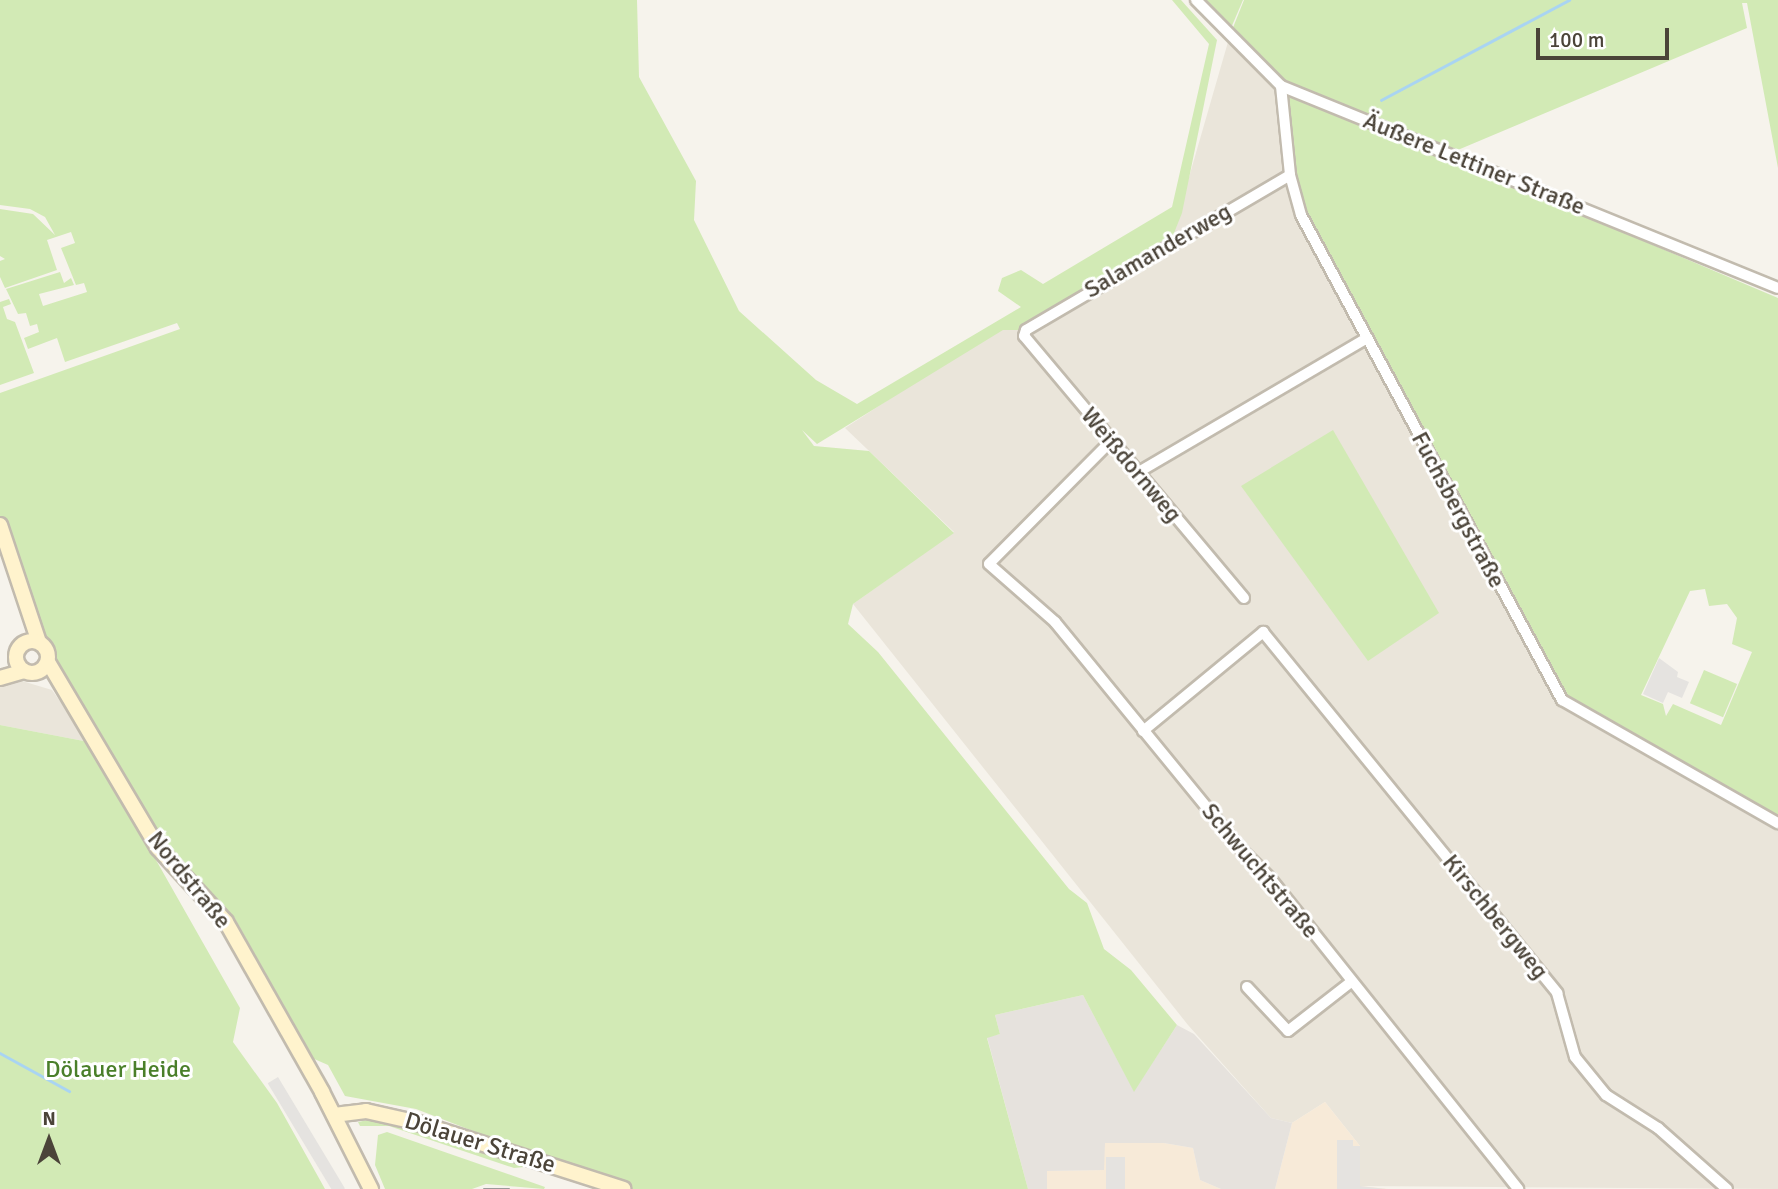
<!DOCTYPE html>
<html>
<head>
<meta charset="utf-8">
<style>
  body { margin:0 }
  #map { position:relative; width:1778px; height:1189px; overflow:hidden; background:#f6f3ec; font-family:Signika,sans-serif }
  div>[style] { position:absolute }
  .residential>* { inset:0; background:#eae5da }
  .commercial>* { inset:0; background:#f7ead8 }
  .industrial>* { inset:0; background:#e6e2dd }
  .green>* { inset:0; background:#d2eab5; transform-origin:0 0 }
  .parking>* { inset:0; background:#e5e3e0; transform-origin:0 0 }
  .stream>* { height:2.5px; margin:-1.25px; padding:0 1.25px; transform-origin:1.25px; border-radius:1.25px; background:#a9d4f2 }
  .roads { filter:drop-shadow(2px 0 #c2bbae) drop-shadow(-2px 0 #c2bbae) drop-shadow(0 2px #c2bbae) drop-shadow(0 -2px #c2bbae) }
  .street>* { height:10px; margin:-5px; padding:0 5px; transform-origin:5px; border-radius:5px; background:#fff }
  .secondary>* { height:14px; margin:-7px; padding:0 7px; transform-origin:7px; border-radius:7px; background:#fff3cd }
  .secondary>.ring { margin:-7px; padding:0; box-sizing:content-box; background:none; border:14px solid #fff3cd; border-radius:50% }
  .tram>* { height:2px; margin:-1px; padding:0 1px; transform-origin:1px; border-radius:1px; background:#9a9a9a }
  span { translate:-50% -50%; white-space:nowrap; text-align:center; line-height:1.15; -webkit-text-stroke:6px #fff; paint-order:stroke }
  .street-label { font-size:24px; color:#4b4439 }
  .park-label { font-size:24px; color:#4a7f2a }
  .north { position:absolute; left:14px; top:1105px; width:70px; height:70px; -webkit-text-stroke:5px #fff; paint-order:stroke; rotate:0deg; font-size:19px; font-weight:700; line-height:28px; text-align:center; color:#4b4439 }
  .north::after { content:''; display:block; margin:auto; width:24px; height:32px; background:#4b4439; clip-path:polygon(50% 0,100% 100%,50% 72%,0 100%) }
  .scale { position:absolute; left:1536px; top:28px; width:133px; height:32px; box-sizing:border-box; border:4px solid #4b4439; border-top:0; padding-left:9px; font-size:21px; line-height:24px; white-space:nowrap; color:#4b4439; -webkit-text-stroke:5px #fff; paint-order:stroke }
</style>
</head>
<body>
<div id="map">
  <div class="residential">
    <i style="clip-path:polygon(1230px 35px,1281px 86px,1530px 646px,1778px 823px,1778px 1189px,1360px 1186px,1360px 1146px,1325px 1102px,1292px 1123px,1271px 1118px,1188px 1025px,853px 604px,954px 532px,845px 428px,999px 328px,1170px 243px)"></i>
    <i style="clip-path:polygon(22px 681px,52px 690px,89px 742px,0 725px,0 684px)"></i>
  </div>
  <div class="commercial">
    <i style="clip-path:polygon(1325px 1102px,1360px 1146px,1360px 1186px,1388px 1189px,1275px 1189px,1292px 1123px)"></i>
    <i style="clip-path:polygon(1104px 1143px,1164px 1143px,1193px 1148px,1200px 1180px,1221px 1189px,1047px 1189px,1046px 1171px,1104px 1170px)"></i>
  </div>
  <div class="industrial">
    <i style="clip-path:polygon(1083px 995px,1134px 1091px,1177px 1025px,1194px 1034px,1271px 1118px,1292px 1123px,1275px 1189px,1221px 1189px,1200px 1180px,1193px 1148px,1164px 1143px,1105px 1143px,1104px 1170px,1047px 1171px,1047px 1189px,1028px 1189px,987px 1037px,1000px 1034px,995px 1015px)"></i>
  </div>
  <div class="green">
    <i style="clip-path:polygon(0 0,637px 0,639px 77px,696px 181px,694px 220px,739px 311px,816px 380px,857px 404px,1021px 307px,998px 291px,1002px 278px,1021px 270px,1043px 284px,1172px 207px,1209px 44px,1172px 0,1181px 0,1217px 40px,1182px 213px,1170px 243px,1026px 330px,1003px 330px,817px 444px,802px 430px,814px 446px,869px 451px,954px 533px,853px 604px,848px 624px,878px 652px,1069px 889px,1087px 903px,1104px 949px,1131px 970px,1177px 1025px,1134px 1092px,1083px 995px,995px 1015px,1000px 1034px,987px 1038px,1028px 1189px,624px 1189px,416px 1109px,345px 1096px,328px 1065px,312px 1058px,234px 917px,167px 853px,55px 669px,0 525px,0 393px,180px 329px,177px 323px,65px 362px,57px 338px,28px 349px,24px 338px,39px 332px,37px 324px,30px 326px,26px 313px,18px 314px,6px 289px,60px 272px,64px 283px,71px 278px,74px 285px,39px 294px,43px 306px,87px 292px,84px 283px,76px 285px,61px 248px,75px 243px,71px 232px,47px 240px,57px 270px,5px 288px,0 277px,0 261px,5px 259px,0 256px,0 209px,33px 214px,55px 235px,45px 217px,30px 209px,0 205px)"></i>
    <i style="clip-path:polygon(1203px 0,1243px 0,1231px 28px)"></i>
    <i style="clip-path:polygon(evenodd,1244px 0,1778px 0,1778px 168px,1747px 3px,1742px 3px,1747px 28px,1453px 152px,1283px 88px,1778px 298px,1778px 816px,1562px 700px,1301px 215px,1283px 88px,1230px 35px,1244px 0,1705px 589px,1709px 606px,1727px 604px,1737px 618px,1732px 644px,1752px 652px,1721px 725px,1673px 704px,1666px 716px,1663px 704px,1641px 695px,1690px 591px,1705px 589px)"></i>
    <i style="clip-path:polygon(9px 299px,11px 304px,3px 307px,7px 319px,15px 322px,34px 373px,0 385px,0 302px)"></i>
    <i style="clip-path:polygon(1333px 430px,1439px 613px,1368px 661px,1241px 486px)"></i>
    <i style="left:1704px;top:670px;width:36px;height:36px;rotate:23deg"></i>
    <i style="clip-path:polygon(0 725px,89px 742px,240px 1008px,233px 1042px,277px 1103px,325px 1189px,0 1189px)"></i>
    <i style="clip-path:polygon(378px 1118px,534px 1166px,514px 1168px,389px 1126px,360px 1126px,358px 1122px)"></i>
    <i style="clip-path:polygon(387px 1132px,545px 1187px,544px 1189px,486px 1184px,472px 1189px,385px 1189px,375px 1165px,378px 1135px)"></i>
  </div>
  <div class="parking">
    <i style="clip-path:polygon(1659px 658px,1678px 672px,1677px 677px,1689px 682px,1682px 698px,1668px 692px,1663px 703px,1643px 694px)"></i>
    <i style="left:278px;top:1077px;width:130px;height:12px;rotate:59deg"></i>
    <i style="clip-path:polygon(1337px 1140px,1353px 1140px,1353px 1146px,1360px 1146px,1360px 1186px,1386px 1189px,1337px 1189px)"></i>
    <i style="left:1106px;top:1157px;width:19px;height:32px"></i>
  </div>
  <div class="stream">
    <i style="left:1381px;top:100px;width:213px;rotate:-28deg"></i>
    <i style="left:0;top:1053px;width:79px;rotate:28.8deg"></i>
  </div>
  <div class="roads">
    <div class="street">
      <i style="left:1196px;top:0;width:121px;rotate:45.3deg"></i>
      <i style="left:1281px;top:86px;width:536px;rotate:22.12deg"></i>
      <i style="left:1281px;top:86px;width:89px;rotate:84.2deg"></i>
      <i style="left:1290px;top:175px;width:41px;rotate:74.6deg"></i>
      <i style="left:1301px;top:215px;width:551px;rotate:61.71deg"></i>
      <i style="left:1562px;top:700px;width:249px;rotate:29.7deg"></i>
      <i style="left:1111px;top:441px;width:173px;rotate:134.8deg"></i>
      <i style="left:989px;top:564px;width:88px;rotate:41.3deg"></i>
      <i style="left:1055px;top:622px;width:292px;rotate:50.7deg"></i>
      <i style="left:1240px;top:848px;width:42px;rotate:45deg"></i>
      <i style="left:1270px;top:878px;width:398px;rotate:51.4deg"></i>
      <i style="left:1137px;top:473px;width:267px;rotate:-30.4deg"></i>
      <i style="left:1244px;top:598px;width:342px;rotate:-130deg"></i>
      <i style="left:1024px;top:336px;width:6px;rotate:-72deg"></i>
      <i style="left:1026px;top:330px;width:306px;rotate:-30.4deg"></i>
      <i style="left:1143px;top:731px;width:156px;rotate:-39.5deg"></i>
      <i style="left:1263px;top:632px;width:466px;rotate:50.8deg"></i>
      <i style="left:1557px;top:993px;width:66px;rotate:74.3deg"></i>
      <i style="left:1575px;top:1057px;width:49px;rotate:50.8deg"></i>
      <i style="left:1606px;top:1095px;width:62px;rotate:32.4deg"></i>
      <i style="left:1658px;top:1128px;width:92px;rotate:41.5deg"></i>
      <i style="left:1247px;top:987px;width:60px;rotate:47deg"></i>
      <i style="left:1288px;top:1031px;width:80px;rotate:-37.9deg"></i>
    </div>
    <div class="secondary">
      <i style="left:0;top:525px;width:123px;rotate:71.6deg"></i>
      <i class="ring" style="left:16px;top:641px;width:18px;height:18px"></i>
      <i style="left:48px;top:662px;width:216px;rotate:59.4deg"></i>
      <i style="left:158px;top:848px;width:100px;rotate:47.4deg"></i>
      <i style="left:226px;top:922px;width:195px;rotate:60.5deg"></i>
      <i style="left:322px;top:1092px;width:109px;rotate:63.2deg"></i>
      <i style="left:0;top:678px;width:25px;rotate:-16deg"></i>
      <i style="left:334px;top:1115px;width:32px;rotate:-7deg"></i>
      <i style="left:366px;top:1111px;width:50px;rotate:12.7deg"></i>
      <i style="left:415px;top:1122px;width:219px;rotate:17.8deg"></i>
    </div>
  </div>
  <div class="tram">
    <i style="left:484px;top:1189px;width:25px"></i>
  </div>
  <div class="street-label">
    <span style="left:1474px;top:164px;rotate:22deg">Äußere Lettiner Straße</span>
    <span style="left:1158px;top:251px;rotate:-30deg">Salamanderweg</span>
    <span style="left:1131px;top:465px;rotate:50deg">Weißdornweg</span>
    <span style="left:1458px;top:510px;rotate:62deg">Fuchsbergstraße</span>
    <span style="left:1260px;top:871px;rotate:50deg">Schwuchtstraße</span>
    <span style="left:189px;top:880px;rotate:51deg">Nordstraße</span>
    <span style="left:1495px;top:917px;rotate:51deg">Kirschbergweg</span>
    <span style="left:480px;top:1143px;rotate:17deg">Dölauer Straße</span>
  </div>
  <div class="park-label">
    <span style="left:118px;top:1070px">Dölauer Heide</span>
  </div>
  <div class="north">N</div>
  <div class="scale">100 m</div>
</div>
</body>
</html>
